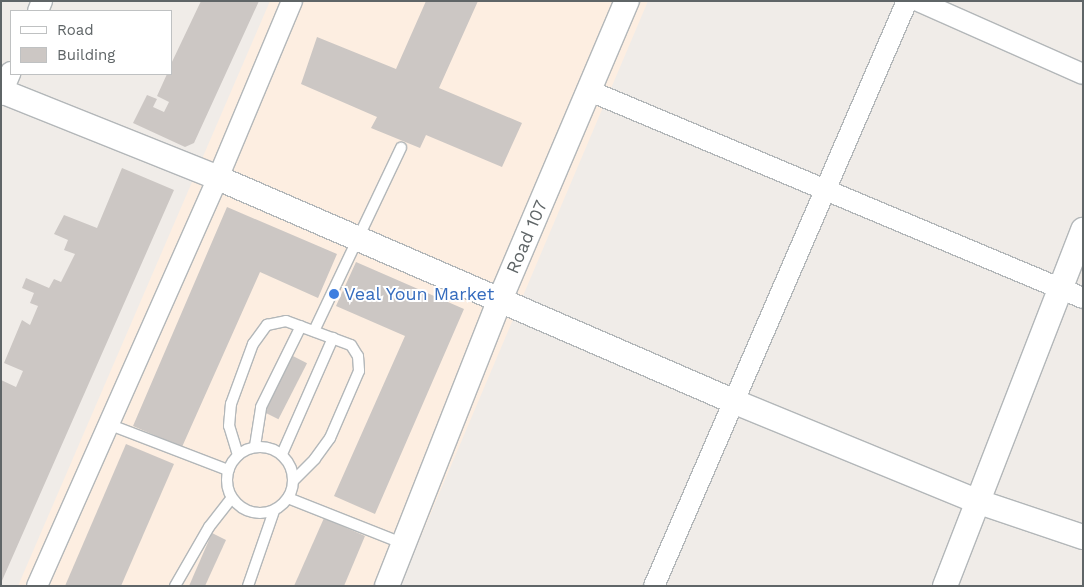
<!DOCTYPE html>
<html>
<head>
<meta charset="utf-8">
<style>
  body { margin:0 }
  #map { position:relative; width:1084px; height:587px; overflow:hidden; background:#f0ece8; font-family:"Work Sans",sans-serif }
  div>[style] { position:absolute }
  .commercial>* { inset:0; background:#fdeee1 }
  .building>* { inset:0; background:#ccc7c4; transform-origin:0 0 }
  .roads { filter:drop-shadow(1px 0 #b3b7b9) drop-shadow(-1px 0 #b3b7b9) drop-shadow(0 1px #b3b7b9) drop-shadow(0 -1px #b3b7b9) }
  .service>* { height:10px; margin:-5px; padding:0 5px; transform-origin:5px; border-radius:5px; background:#fff }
  .service>.ring { margin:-5px; padding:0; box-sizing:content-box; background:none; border:10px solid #fff; border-radius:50% }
  .minor>* { height:20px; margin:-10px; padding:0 10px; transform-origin:10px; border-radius:10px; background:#fff }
  .tertiary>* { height:24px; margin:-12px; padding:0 12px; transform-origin:12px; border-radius:12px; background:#fff }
  .dots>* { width:14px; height:14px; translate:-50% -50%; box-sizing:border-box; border:2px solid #fff; border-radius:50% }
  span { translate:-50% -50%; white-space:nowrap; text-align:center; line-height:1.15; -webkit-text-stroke:4px #fff; paint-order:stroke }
  .street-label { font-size:18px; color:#5f6567 }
  .shop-label { font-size:18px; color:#366cbe }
  .left { translate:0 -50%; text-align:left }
  .frame { position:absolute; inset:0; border:2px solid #5f6567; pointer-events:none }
  .legend { position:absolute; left:10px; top:10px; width:162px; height:65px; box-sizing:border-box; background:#fff; border:1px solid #bfc1c2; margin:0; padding:6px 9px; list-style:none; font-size:15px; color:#5f6567 }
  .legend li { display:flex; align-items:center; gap:10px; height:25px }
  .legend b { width:25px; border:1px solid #bfc1c2 }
</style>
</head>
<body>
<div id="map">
  <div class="commercial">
    <i style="clip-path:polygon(270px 1px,648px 1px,400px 586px,18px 586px)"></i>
  </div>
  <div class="building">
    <i style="clip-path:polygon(201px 1px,259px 1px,194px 143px,185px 147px,133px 123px,147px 95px,157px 99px,153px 107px,164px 112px,169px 102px,157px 96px,167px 74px,171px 74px,171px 64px)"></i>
    <i style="clip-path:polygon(426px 1px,478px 1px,439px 88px,522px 123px,502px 167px,426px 135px,420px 148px,371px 128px,377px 117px,301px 84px,317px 37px,396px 69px)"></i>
    <i style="clip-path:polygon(122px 168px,174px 190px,1px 583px,1px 380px,16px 387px,23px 371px,4px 363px,22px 320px,30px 325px,38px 306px,30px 303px,34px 293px,22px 288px,26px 278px,49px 288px,54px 279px,61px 282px,75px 254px,64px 250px,68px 240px,54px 234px,64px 215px,97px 228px)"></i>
    <i style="clip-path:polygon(227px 207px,337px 254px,318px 298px,260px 272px,182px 447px,133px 426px)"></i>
    <i style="clip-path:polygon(356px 262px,464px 309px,375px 514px,334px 496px,405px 336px,336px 306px)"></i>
    <i style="left:291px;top:355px;width:18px;height:63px;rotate:27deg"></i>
    <i style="clip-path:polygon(126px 444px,174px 464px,121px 586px,65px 586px)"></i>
    <i style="clip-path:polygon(324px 518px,365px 536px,344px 586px,294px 586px)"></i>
    <i style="clip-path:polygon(212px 533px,226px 540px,205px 586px,189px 586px)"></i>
  </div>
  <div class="roads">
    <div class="service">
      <i style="left:314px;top:331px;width:203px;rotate:-64.6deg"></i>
      <i style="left:108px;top:424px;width:129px;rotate:21deg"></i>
      <i style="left:255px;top:446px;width:39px;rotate:-81deg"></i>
      <i style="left:261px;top:407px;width:90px;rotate:-63.7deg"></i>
      <i class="ring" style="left:227px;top:447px;width:56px;height:56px"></i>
      <i style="left:282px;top:454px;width:127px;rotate:-66.3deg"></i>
      <i style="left:238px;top:455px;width:30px;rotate:-107deg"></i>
      <i style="left:229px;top:426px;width:22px;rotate:-85deg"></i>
      <i style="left:231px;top:404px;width:64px;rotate:-69.9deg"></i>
      <i style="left:253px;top:344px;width:24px;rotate:-54deg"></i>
      <i style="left:267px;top:325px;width:19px;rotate:-12deg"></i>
      <i style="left:286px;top:321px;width:69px;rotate:20.3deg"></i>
      <i style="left:351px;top:345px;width:13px;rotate:58deg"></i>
      <i style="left:358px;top:356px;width:15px;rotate:86deg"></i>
      <i style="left:359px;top:371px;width:73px;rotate:113.4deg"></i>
      <i style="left:330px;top:438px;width:26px;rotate:126deg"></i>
      <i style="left:315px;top:459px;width:30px;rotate:135deg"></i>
      <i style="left:288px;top:498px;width:125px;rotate:21.6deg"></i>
      <i style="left:175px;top:586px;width:68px;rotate:-60deg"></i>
      <i style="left:209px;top:527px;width:37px;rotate:-52deg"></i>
      <i style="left:248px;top:586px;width:79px;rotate:-70.9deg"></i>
    </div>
    <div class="minor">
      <i style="left:918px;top:1px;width:180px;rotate:23.9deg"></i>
      <i style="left:38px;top:11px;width:11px;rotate:-68deg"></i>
      <i style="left:590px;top:91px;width:535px;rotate:22.78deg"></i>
      <i style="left:1px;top:95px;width:25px;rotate:-67deg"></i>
      <i style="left:37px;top:586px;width:446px;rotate:-66.1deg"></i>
      <i style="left:218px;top:178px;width:192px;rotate:-67.3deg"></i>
      <i style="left:654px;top:586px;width:637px;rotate:-66.61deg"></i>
    </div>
    <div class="tertiary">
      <i style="left:1px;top:91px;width:234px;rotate:21.8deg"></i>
      <i style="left:218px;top:178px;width:563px;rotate:23.43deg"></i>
      <i style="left:735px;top:402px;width:264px;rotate:22.3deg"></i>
      <i style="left:979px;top:502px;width:110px;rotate:18.6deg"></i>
      <i style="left:387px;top:586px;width:305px;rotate:-68.5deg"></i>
      <i style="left:499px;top:302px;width:327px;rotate:-67deg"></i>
      <i style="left:945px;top:586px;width:382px;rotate:-68.8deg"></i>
    </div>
  </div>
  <div class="dots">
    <i style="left:334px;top:294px;background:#3f7fe0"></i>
  </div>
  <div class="street-label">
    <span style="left:527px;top:237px;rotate:-67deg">Road 107</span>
  </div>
  <div class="shop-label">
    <span class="left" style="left:344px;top:294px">Veal Youn Market</span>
  </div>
  <div class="frame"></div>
  <ul class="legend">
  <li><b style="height:6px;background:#fff"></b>Road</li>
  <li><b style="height:14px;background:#ccc7c4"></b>Building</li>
  </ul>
</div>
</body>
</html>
